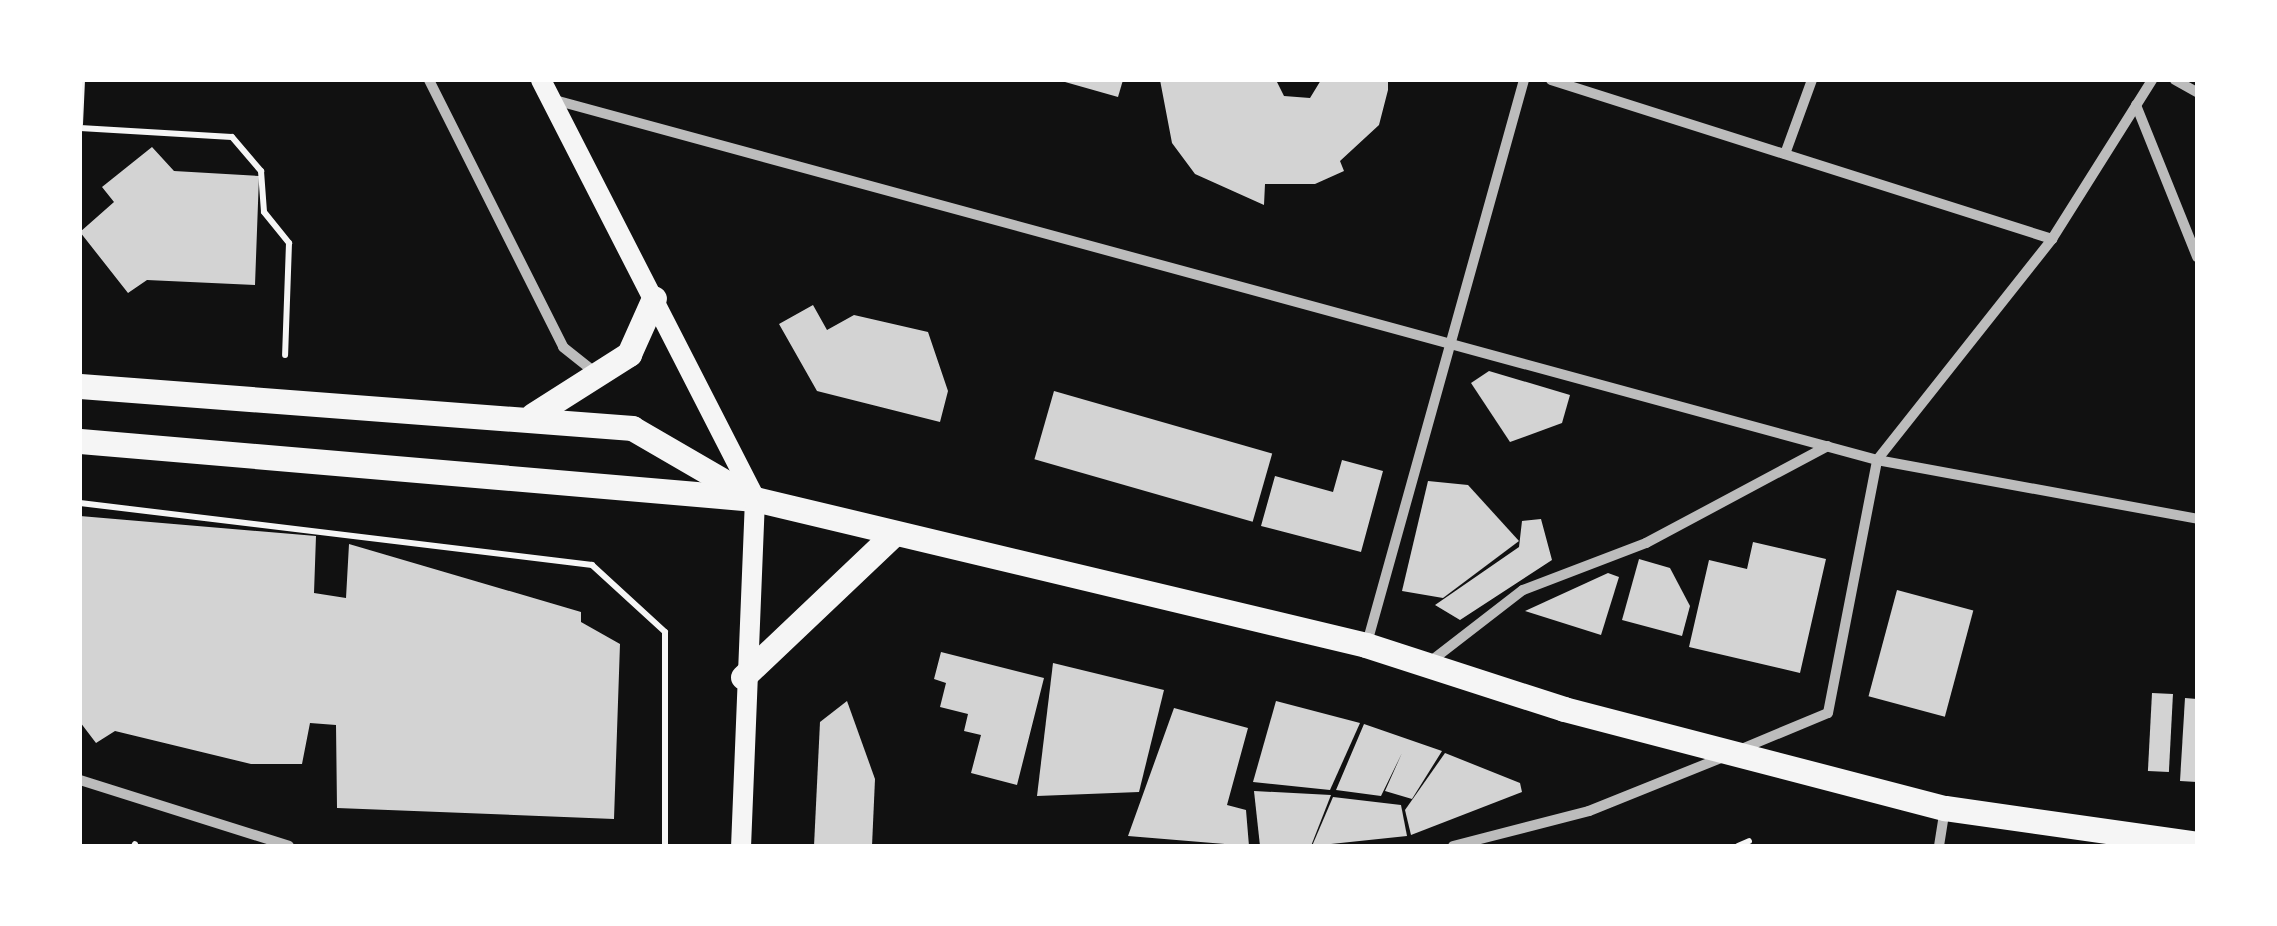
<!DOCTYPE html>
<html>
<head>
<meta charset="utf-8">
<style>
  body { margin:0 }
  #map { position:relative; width:2277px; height:926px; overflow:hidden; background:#111; font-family:"IBM Plex Sans",sans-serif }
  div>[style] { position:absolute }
  .building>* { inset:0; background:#d3d3d3; transform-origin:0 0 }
  .path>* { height:6px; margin:-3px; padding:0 3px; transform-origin:3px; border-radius:3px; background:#f5f5f5 }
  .minor>* { height:10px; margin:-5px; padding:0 5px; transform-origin:5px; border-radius:5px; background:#bcbcbc }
  .secondary>* { height:20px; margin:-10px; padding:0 10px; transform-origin:10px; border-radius:10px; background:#f5f5f5 }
  .primary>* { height:25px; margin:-12.5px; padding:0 12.5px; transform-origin:12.5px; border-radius:12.5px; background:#f5f5f5 }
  span { translate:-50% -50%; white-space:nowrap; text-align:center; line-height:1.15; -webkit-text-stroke:8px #fff; paint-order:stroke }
  .frame { position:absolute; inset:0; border:82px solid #fff; pointer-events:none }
</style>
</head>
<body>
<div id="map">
  <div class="building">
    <i style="clip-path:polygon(1058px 80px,1123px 80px,1118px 97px)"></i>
    <i style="clip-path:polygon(1160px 80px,1276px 80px,1284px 96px,1310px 98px,1321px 80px,1388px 80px,1388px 90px,1379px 125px,1340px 161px,1344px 171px,1315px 184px,1265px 184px,1264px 205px,1195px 174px,1172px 143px)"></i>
    <i style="clip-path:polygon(152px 147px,174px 171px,259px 176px,255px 285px,147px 280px,128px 293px,80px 232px,114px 202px,102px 187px)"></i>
    <i style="clip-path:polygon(813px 305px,827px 330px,854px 315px,928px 332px,948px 391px,940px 422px,817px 391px,779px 324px)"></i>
    <i style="clip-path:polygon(1489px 371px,1570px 395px,1562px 423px,1510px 442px,1471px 383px)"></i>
    <i style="left:1054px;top:391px;width:227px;height:71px;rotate:16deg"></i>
    <i style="clip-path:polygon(1342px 460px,1383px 471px,1361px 552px,1261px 526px,1275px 476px,1333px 492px)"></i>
    <i style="clip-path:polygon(1428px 481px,1468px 485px,1519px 541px,1443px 598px,1402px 591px)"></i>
    <i style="clip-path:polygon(80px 516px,316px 536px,314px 593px,346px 598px,349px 544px,581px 612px,581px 622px,620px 644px,614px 819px,337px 808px,336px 725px,310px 723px,302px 764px,251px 764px,115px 731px,96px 743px,80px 722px)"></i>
    <i style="clip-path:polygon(1541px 519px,1552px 560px,1460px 620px,1435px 605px,1519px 547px,1522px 521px)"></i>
    <i style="clip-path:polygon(1753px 542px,1826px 559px,1800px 673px,1689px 647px,1709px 560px,1747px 569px)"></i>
    <i style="clip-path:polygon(1639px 559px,1670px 568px,1690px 606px,1682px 636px,1622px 620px)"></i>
    <i style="clip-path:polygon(1608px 573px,1619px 577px,1601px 635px,1525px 611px)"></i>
    <i style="left:1897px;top:590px;width:79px;height:110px;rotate:15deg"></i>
    <i style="clip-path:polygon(941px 652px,1044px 678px,1017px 785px,971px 773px,981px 735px,964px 731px,968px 714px,940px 707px,946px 683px,934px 679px)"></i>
    <i style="clip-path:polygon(1053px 663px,1164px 690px,1139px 792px,1037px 796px)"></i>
    <i style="left:2152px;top:693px;width:21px;height:78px;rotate:3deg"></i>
    <i style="clip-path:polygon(2185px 698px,2197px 699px,2197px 782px,2180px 781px)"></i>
    <i style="clip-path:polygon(847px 701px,875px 779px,872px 846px,814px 846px,820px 722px)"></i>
    <i style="clip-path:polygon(1276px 701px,1360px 723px,1330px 790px,1253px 782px)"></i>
    <i style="clip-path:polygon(1174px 708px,1248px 728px,1227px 805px,1246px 810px,1249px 846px,1128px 836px)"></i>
    <i style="clip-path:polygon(1364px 724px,1442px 751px,1412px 799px,1385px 791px,1402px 753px,1381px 796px,1336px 790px)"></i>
    <i style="clip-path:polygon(1445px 753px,1520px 783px,1522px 792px,1411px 835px,1405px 810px)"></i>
    <i style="clip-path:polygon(1254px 791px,1331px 795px,1311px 846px,1260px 846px)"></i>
    <i style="clip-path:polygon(1333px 797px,1401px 805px,1407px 836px,1312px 846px)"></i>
  </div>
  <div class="path">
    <i style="left:80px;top:124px;width:44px;rotate:-87.4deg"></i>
    <i style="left:80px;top:128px;width:152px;rotate:3.4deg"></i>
    <i style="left:232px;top:137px;width:45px;rotate:49.5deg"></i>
    <i style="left:261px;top:171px;width:41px;rotate:85.8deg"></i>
    <i style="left:264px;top:212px;width:40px;rotate:51deg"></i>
    <i style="left:289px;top:243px;width:112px;rotate:92deg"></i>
    <i style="left:80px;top:503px;width:516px;rotate:6.9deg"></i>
    <i style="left:592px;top:565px;width:99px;rotate:42.5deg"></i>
    <i style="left:665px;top:632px;width:214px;rotate:90deg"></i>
    <i style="left:134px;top:846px;width:2px;rotate:-63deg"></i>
    <i style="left:1738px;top:846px;width:12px;rotate:-24deg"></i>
  </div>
  <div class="minor">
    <i style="left:429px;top:80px;width:299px;rotate:63.3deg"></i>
    <i style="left:563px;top:347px;width:43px;rotate:38.5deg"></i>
    <i style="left:1551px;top:80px;width:526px;rotate:17.61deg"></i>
    <i style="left:2175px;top:80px;width:25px;rotate:29deg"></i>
    <i style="left:551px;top:99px;width:1374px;rotate:15.23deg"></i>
    <i style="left:1877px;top:460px;width:325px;rotate:10.4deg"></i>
    <i style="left:2136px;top:105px;width:164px;rotate:68.1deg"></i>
    <i style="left:1785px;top:154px;width:79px;rotate:-70deg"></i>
    <i style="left:1367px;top:643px;width:584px;rotate:-74.42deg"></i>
    <i style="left:1431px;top:661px;width:116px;rotate:-37.7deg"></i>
    <i style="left:1523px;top:590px;width:132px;rotate:-20.9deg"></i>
    <i style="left:1646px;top:543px;width:206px;rotate:-28.1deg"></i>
    <i style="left:1739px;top:750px;width:96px;rotate:-22.6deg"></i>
    <i style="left:1828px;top:713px;width:258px;rotate:-79deg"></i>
    <i style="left:1877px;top:460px;width:282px;rotate:-51.6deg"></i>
    <i style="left:2052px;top:239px;width:188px;rotate:-57.8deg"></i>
    <i style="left:80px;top:780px;width:219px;rotate:17.5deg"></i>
    <i style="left:1453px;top:846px;width:140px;rotate:-14.4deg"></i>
    <i style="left:1589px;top:811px;width:144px;rotate:-21.9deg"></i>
    <i style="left:1939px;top:846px;width:37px;rotate:-81deg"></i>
  </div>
  <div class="secondary">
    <i style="left:541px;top:80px;width:470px;rotate:62.9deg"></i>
    <i style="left:755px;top:499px;width:347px;rotate:92.3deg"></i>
  </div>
  <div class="primary">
    <i style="left:80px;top:386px;width:554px;rotate:4.35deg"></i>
    <i style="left:632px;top:428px;width:132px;rotate:30.1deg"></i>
    <i style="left:533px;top:415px;width:114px;rotate:-32.4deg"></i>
    <i style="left:629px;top:354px;width:61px;rotate:-65.9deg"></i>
    <i style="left:80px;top:441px;width:677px;rotate:4.91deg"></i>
    <i style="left:755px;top:499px;width:628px;rotate:13.44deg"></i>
    <i style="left:1366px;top:645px;width:208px;rotate:17.9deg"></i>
    <i style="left:1564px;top:709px;width:394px;rotate:14.6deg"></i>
    <i style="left:1945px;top:808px;width:255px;rotate:8.1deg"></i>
    <i style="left:743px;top:677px;width:209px;rotate:-43.5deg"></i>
  </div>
  <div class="frame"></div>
</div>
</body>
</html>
